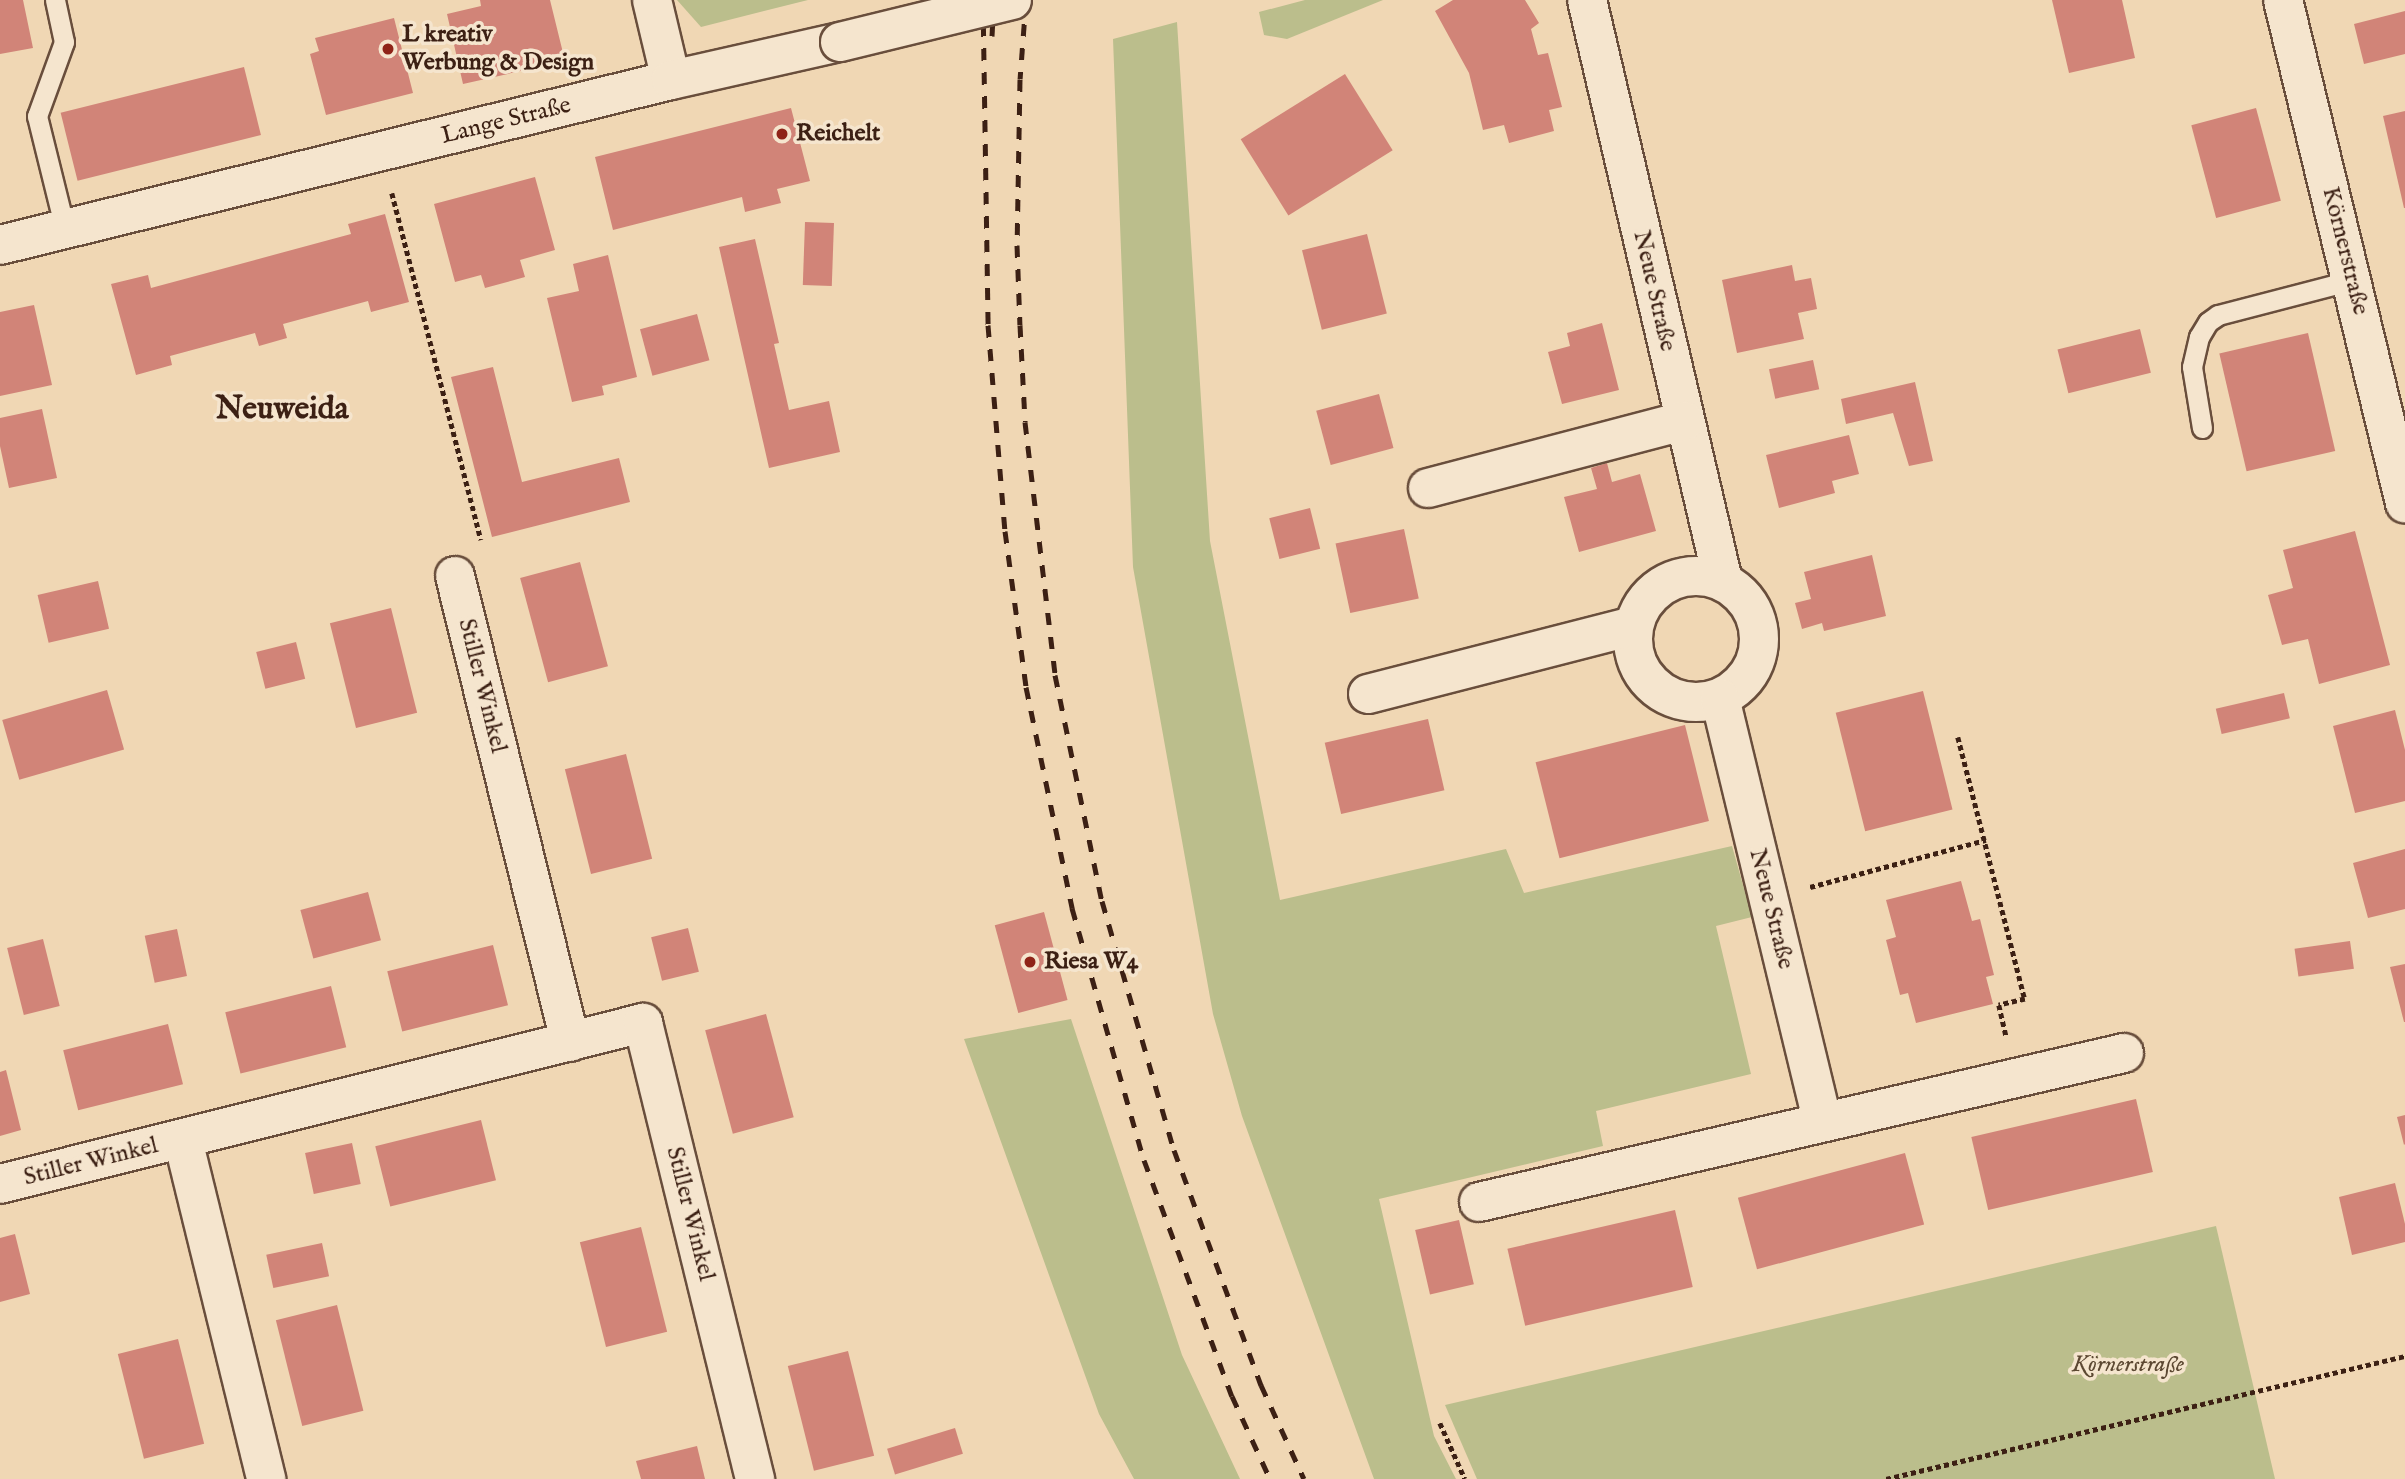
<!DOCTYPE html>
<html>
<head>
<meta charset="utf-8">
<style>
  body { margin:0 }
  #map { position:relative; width:2405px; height:1479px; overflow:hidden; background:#f0d7b4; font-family:"IM FELL English",serif }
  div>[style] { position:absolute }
  .green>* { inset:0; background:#bbbe8c }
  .building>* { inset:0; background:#d18478; transform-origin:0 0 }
  .path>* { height:4.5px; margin-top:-2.25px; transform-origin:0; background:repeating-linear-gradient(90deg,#3c2014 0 5px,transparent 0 8.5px) }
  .roads { filter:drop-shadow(2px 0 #694e3c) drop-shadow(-2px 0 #694e3c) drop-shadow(0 2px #694e3c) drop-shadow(0 -2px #694e3c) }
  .service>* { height:19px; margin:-9.5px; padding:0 9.5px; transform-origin:9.5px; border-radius:9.5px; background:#f5e5ce }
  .minor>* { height:38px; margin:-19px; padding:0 19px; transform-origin:19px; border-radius:19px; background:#f5e5ce }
  .minor>.ring { margin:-19px; padding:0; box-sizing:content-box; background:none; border:38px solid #f5e5ce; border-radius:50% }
  .tertiary>* { height:38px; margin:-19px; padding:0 19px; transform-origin:19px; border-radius:19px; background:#f5e5ce }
  .rail>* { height:5px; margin-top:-2.5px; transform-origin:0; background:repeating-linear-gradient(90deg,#3c2014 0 12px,transparent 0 24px) }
  .bridges { filter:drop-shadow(2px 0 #694e3c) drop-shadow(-2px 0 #694e3c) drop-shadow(0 2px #694e3c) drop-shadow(0 -2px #694e3c) }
  .tertiary-bridge>* { height:38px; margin:-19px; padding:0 19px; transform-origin:19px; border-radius:19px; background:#f5e5ce }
  .dots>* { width:19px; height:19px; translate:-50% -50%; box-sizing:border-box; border:4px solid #f5e5ce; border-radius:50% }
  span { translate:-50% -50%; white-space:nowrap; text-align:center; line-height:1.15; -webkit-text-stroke:7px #f5e5ce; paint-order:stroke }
  .poi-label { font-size:24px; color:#3c2014; font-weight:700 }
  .left { translate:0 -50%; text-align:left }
  .street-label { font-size:24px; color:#3c2014 }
  .park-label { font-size:24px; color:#5c4832; font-style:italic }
  .district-label { font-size:32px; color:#3c2014; font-weight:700 }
</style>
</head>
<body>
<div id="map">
  <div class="green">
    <i style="clip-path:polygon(677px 0,808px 0,701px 27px)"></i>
    <i style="clip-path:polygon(1305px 0,1383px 0,1287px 39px,1264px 35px,1259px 12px)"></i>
    <i style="clip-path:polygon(1177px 22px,1210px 541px,1280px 900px,1506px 849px,1524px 893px,1732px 846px,1752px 917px,1716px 926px,1751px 1074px,1596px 1111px,1603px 1146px,1379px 1199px,1434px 1436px,1456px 1479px,1374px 1479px,1242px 1116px,1213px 1014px,1133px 567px,1113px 39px)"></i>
    <i style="clip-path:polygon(1071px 1019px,1182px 1355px,1240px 1479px,1134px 1479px,1099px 1414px,964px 1039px)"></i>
    <i style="clip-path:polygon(2216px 1226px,2275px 1479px,1477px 1479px,1445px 1405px)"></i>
  </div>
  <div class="building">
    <i style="clip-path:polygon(0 0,23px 0,33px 48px,0 54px)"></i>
    <i style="clip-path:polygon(480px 0,550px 0,565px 61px,463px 84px,447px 14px,481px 6px)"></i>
    <i style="clip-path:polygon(1453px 0,1525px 0,1539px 23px,1531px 29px,1538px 55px,1548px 53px,1562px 107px,1549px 110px,1554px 131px,1509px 143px,1504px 125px,1483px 130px,1469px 73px,1435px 11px)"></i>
    <i style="clip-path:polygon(2052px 0,2122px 0,2135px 58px,2069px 73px)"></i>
    <i style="clip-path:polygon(2405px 11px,2405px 54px,2364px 64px,2354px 24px)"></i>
    <i style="clip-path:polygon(394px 18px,413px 93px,326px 115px,310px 54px,319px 51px,315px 38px)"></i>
    <i style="left:244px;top:67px;width:70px;height:189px;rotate:76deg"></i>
    <i style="left:1345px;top:74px;width:90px;height:123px;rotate:58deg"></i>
    <i style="clip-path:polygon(791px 108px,810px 181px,777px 189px,781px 203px,745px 212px,742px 197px,613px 230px,595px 157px)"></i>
    <i style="left:2256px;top:108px;width:96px;height:67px;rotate:75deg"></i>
    <i style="clip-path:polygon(2405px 111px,2405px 208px,2404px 208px,2383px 116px)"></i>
    <i style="clip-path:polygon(535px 177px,555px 250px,520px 260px,525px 277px,485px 288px,481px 275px,455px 282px,434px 204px)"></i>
    <i style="clip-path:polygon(385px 214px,409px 302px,371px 312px,368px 301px,283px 324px,287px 338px,259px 346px,255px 333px,170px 356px,172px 365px,136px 375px,111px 284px,148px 275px,151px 288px,351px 234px,348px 224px)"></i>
    <i style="left:805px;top:222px;width:29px;height:63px;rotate:2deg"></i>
    <i style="left:1367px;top:234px;width:82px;height:67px;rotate:76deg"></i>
    <i style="clip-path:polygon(755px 239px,779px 343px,774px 344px,789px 410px,829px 401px,840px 452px,769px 468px,719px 247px)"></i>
    <i style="clip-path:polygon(608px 255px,637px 377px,602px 386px,604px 395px,572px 402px,547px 298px,579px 291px,573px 264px)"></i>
    <i style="clip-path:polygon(1792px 265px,1795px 281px,1811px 278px,1817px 309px,1798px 313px,1804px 339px,1737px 353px,1722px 280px)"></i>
    <i style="clip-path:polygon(34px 305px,52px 385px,0 396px,0 312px)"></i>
    <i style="left:697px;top:314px;width:48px;height:59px;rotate:75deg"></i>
    <i style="clip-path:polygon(1602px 323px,1619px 390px,1562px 404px,1548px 352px,1570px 346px,1567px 333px)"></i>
    <i style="left:2140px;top:329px;width:45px;height:85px;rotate:76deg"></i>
    <i style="left:2308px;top:333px;width:121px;height:91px;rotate:77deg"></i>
    <i style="left:1813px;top:360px;width:30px;height:45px;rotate:78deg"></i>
    <i style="clip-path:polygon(493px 367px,522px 482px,619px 458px,630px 502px,492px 537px,451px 377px)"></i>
    <i style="clip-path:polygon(1915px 382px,1933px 461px,1909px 466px,1893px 413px,1846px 424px,1841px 399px)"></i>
    <i style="left:1379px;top:394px;width:56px;height:65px;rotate:75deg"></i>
    <i style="clip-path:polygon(42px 409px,57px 478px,9px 488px,0 446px,0 418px)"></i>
    <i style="clip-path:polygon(1849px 435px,1859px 474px,1832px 481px,1835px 493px,1779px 508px,1766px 455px)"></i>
    <i style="clip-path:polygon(1607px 463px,1612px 482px,1640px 474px,1656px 531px,1579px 552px,1564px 497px,1597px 489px,1591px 468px)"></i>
    <i style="left:1310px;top:508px;width:42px;height:42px;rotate:76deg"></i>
    <i style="left:1404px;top:529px;width:71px;height:70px;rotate:78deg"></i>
    <i style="clip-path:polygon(2355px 531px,2390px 665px,2319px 684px,2308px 639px,2282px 645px,2268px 595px,2293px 588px,2283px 550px)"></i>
    <i style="clip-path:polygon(1872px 555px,1886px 616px,1824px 631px,1822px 623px,1802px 629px,1795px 603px,1811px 599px,1804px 572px)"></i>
    <i style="left:580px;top:562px;width:108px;height:62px;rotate:75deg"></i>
    <i style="left:98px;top:581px;width:49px;height:62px;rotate:77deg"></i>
    <i style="left:391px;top:608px;width:108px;height:63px;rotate:76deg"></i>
    <i style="left:296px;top:642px;width:38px;height:41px;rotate:76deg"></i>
    <i style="left:107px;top:690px;width:62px;height:109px;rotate:74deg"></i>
    <i style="left:1923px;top:691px;width:122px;height:90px;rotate:76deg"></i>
    <i style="left:2284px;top:693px;width:26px;height:70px;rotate:77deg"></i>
    <i style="clip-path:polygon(2395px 710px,2405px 750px,2405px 801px,2355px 813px,2333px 726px)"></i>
    <i style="left:1428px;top:719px;width:73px;height:106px;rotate:77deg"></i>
    <i style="left:1685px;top:725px;width:99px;height:154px;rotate:76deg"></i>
    <i style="left:626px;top:754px;width:108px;height:63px;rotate:76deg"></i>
    <i style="clip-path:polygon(2405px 849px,2405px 909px,2368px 918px,2353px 863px)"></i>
    <i style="clip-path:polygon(1961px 881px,1972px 921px,1980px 919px,1994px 975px,1986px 977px,1993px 1004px,1916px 1023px,1908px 993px,1900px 995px,1886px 940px,1896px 937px,1886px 900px)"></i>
    <i style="left:368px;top:892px;width:50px;height:70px;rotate:75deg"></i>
    <i style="left:1044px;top:912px;width:91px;height:51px;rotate:75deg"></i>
    <i style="left:688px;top:928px;width:45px;height:38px;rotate:76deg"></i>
    <i style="left:177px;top:929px;width:48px;height:33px;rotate:78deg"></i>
    <i style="left:43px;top:939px;width:69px;height:37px;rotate:76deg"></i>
    <i style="left:2350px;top:941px;width:28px;height:56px;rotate:82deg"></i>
    <i style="left:493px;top:945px;width:62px;height:109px;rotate:76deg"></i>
    <i style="clip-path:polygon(2405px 964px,2405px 1022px,2404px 1022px,2390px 967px)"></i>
    <i style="left:331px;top:986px;width:63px;height:109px;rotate:76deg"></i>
    <i style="left:766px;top:1014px;width:107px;height:63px;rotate:75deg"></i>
    <i style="left:168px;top:1024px;width:62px;height:108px;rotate:76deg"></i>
    <i style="clip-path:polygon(6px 1070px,21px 1130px,0 1136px,0 1072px)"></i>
    <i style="left:2136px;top:1099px;width:75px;height:169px;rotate:77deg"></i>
    <i style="clip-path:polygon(2405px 1115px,2405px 1144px,2404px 1145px,2397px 1117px)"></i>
    <i style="left:481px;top:1120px;width:62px;height:109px;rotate:76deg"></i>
    <i style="left:352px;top:1143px;width:42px;height:48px;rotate:78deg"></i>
    <i style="left:1905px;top:1153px;width:74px;height:173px;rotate:75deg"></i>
    <i style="clip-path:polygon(2395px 1183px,2405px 1224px,2405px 1242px,2352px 1255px,2339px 1197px)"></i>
    <i style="left:1675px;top:1210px;width:79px;height:172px;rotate:77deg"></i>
    <i style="left:1459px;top:1220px;width:66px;height:45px;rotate:77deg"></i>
    <i style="left:641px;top:1227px;width:108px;height:63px;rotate:76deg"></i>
    <i style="clip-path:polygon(15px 1234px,30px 1294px,0 1302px,0 1238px)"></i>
    <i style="left:322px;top:1243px;width:34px;height:57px;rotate:78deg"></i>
    <i style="left:337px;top:1305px;width:109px;height:63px;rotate:76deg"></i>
    <i style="left:178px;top:1339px;width:108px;height:62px;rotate:76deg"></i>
    <i style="left:848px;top:1351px;width:108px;height:62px;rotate:76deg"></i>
    <i style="left:955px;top:1428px;width:27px;height:71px;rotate:73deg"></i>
    <i style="clip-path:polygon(697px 1446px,705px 1479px,641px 1479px,636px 1461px)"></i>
  </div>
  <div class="path">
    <i style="left:392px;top:193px;width:358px;rotate:75.6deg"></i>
    <i style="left:1958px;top:737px;width:270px;rotate:75.7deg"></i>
    <i style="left:2025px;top:999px;width:27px;rotate:167deg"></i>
    <i style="left:1999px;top:1005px;width:32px;rotate:77deg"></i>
    <i style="left:1810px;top:887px;width:182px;rotate:-15deg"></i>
    <i style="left:1440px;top:1423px;width:61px;rotate:65.9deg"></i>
    <i style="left:1886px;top:1479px;width:533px;rotate:-13.33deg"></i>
  </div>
  <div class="roads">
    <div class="service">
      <i style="left:55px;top:0;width:43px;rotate:77.9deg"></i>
      <i style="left:64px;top:42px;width:79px;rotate:110deg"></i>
      <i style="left:37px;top:116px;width:116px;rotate:76.1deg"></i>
      <i style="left:2202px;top:428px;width:62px;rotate:-99.3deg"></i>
      <i style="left:2192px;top:367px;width:31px;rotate:-77deg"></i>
      <i style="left:2199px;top:337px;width:17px;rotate:-59deg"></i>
      <i style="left:2208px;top:322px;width:12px;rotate:-35deg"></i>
      <i style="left:2218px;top:315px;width:138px;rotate:-14.6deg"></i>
    </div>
    <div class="minor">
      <i style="left:652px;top:0;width:82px;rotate:76.6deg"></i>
      <i style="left:1587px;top:0;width:597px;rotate:76.83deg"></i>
      <i style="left:2283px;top:0;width:518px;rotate:76.37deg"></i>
      <i style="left:1428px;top:488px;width:265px;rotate:-14.7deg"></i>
      <i class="ring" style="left:1633px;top:576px;width:88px;height:88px"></i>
      <i style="left:455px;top:576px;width:480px;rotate:76.1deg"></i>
      <i style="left:1368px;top:694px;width:274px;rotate:-14.4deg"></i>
      <i style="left:1720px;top:698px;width:435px;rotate:76.4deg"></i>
      <i style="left:183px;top:1140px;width:349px;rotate:76.2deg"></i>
      <i style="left:0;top:1184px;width:663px;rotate:-14.06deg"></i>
      <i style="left:643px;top:1023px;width:470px;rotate:76.2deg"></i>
      <i style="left:1479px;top:1202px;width:662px;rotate:-13.01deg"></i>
    </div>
    <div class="tertiary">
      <i style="left:0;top:245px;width:691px;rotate:-13.82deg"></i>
      <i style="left:671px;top:80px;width:173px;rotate:-12.7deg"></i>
    </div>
  </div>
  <div class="rail">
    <i style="left:983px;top:0;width:325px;rotate:89.1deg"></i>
    <i style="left:988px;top:325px;width:207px;rotate:85.3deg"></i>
    <i style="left:1005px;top:531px;width:157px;rotate:82.3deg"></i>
    <i style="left:1026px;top:687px;width:226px;rotate:78.2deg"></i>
    <i style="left:1072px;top:908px;width:262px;rotate:74.1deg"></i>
    <i style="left:1144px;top:1160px;width:252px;rotate:69.6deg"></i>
    <i style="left:1232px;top:1396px;width:91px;rotate:65.4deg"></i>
    <i style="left:1026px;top:0;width:79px;rotate:94.3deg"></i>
    <i style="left:1020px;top:79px;width:166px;rotate:91deg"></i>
    <i style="left:1017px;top:245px;width:80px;rotate:87.9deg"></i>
    <i style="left:1020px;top:325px;width:97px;rotate:87deg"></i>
    <i style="left:1025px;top:422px;width:255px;rotate:83.2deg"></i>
    <i style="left:1055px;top:675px;width:231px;rotate:78.3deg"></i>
    <i style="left:1102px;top:901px;width:259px;rotate:73.9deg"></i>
    <i style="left:1174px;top:1150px;width:251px;rotate:69.7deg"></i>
    <i style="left:1261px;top:1385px;width:103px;rotate:65.4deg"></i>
    <i style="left:992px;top:36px;width:36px;rotate:-87deg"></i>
  </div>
  <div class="bridges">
    <div class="tertiary-bridge">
      <i style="left:840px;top:42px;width:177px;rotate:-13.7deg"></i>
    </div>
  </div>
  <div class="dots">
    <i style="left:388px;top:49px;background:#8f2418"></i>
    <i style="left:782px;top:134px;background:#8f2418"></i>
    <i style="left:1030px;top:962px;background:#8f2418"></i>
  </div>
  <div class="poi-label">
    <span class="left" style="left:402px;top:49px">L kreativ<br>Werbung &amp; Design</span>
    <span class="left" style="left:796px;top:134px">Reichelt</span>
    <span class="left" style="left:1044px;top:962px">Riesa W4</span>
  </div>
  <div class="street-label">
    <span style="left:506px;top:121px;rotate:-14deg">Lange Straße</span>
    <span style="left:2345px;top:251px;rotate:76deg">Körnerstraße</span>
    <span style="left:1654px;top:291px;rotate:77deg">Neue Straße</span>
    <span style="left:482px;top:686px;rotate:76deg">Stiller Winkel</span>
    <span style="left:1771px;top:909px;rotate:76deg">Neue Straße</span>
    <span style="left:91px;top:1162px;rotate:-14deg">Stiller Winkel</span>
    <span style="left:690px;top:1214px;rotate:76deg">Stiller Winkel</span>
  </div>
  <div class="park-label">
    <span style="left:2128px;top:1365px">Körnerstraße</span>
  </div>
  <div class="district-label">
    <span style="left:282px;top:410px">Neuweida</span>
  </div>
</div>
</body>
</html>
